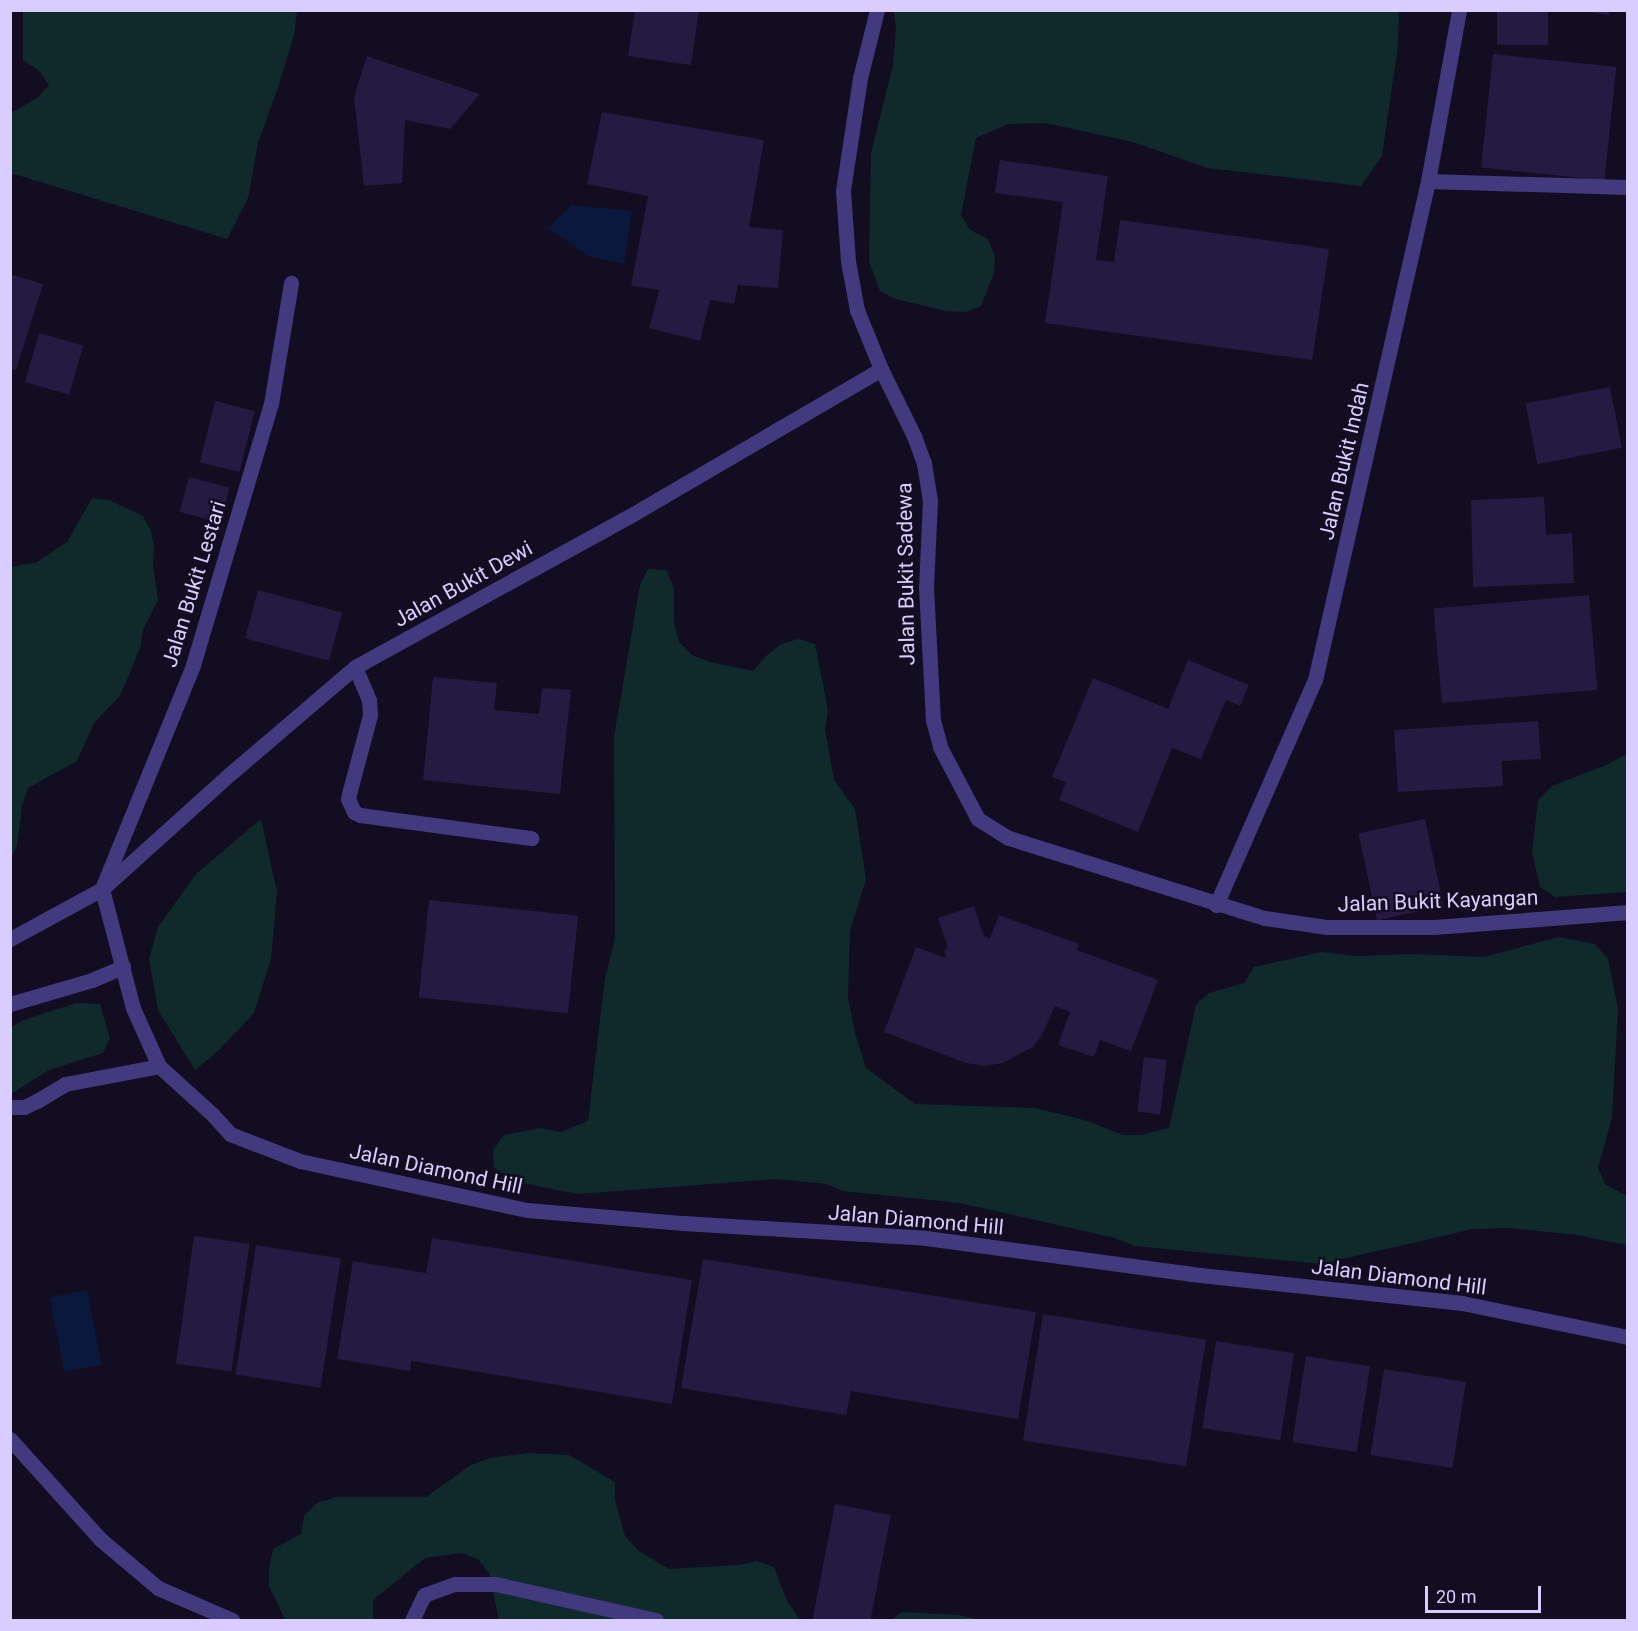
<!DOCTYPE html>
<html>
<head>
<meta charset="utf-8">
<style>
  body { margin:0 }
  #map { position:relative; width:1638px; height:1631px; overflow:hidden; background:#120d21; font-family:Roboto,sans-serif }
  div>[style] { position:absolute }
  .green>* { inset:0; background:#10292b }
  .water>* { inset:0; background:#0a183d; transform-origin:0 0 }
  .building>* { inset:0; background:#251a41; transform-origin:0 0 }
  .service>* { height:15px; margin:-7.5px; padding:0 7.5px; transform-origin:7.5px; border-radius:7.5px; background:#42397f }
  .minor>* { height:15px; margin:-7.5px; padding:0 7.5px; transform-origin:7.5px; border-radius:7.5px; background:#42397f }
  span { translate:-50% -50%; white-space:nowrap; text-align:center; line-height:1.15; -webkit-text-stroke:5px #120d21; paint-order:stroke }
  .street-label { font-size:21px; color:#d8cdfe }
  .frame { position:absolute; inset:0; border:12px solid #d8cdfe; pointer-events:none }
  .scale { position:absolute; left:1425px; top:1586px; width:116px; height:27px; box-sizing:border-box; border:3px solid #d8cdfe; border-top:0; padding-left:8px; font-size:18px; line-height:21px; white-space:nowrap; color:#d8cdfe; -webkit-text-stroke:4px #120d21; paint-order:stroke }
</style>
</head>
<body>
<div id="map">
  <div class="green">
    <i style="clip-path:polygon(23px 11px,297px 11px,294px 35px,278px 88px,258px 143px,248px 198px,227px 239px,11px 173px,11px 113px,37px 98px,49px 85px,38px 70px,23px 60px)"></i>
    <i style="clip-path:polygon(891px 11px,1399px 11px,1398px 46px,1382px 156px,1361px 186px,1207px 168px,1133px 142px,1045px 123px,1008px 124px,976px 138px,961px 215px,970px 230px,988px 239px,995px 256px,994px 273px,981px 306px,966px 312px,946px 311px,896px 299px,880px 291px,869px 261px,871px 153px,893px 65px,896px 29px,894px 13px)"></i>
    <i style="clip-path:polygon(92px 498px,109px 500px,143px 516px,151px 531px,154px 548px,153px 566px,158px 600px,143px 630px,140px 648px,120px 696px,94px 723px,77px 761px,28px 788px,22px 806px,17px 846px,11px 858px,11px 567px,37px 562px,67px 542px)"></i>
    <i style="clip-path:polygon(648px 569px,666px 570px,674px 588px,674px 623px,679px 642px,692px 655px,710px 662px,753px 671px,766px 656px,781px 644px,798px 639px,815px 644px,828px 710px,825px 729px,834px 780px,855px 809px,866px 879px,850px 931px,848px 997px,855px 1033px,866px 1068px,915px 1104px,1035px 1108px,1088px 1121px,1123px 1135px,1141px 1135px,1169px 1128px,1196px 1005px,1209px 993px,1244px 983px,1254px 967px,1321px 952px,1357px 956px,1412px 954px,1484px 957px,1558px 937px,1595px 944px,1608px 959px,1618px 1008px,1612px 1118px,1598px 1168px,1606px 1185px,1627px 1196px,1627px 1245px,1577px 1235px,1510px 1228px,1473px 1229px,1321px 1264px,1135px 1246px,1115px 1238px,960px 1203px,843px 1191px,827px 1184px,776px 1179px,578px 1194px,527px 1184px,510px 1178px,494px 1168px,493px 1150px,504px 1135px,541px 1128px,561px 1132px,588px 1121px,605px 978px,615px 938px,614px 736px,640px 585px)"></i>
    <i style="clip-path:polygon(1627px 754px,1627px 892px,1555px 897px,1540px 887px,1532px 852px,1538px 800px,1552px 786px,1606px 765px)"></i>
    <i style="clip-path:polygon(261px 819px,277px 892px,271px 959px,254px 1013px,220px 1049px,195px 1070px,158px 1010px,149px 959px,158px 927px,196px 874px)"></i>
    <i style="clip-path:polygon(76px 1003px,100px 1004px,110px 1038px,103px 1053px,49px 1070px,11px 1094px,11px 1027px,24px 1020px)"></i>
    <i style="clip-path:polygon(528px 1453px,569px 1455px,615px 1482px,615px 1500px,625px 1536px,639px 1551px,669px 1569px,739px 1565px,757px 1561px,774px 1567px,787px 1601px,800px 1620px,499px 1620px,489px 1573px,478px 1559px,461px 1553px,425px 1558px,373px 1600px,373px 1620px,285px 1619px,269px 1586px,269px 1569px,273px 1549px,301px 1534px,304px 1516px,317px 1503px,336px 1497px,426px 1497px,471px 1465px,490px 1458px)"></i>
    <i style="clip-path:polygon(902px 1612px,959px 1615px,982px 1620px,891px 1620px)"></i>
  </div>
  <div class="water">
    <i style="clip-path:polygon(572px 205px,632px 211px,624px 264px,588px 256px,548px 228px)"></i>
    <i style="left:87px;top:1290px;width:76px;height:38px;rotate:79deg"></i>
  </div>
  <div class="building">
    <i style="clip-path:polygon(635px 10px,699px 10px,691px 65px,628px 56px)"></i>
    <i style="left:1497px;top:10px;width:51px;height:35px"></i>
    <i style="clip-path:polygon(1574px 10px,1609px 10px,1609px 15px)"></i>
    <i style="left:1493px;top:54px;width:124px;height:114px;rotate:6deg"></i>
    <i style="clip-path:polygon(367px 56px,480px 94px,450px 129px,405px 120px,402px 183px,364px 186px,354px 97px)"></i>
    <i style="clip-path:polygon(602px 112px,764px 140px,749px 227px,783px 230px,778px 288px,738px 285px,734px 304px,710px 300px,700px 341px,649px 328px,659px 290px,631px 286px,648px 196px,587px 184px)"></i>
    <i style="clip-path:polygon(1000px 160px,1108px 176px,1096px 260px,1114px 262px,1120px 220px,1329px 249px,1312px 360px,1045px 323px,1063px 202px,995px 193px)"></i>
    <i style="clip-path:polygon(10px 274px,43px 284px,16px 370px,10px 368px)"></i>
    <i style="left:39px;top:333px;width:46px;height:51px;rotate:16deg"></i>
    <i style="left:1610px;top:387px;width:62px;height:86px;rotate:79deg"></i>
    <i style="left:215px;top:401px;width:41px;height:63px;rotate:14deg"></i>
    <i style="left:189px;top:477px;width:42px;height:36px;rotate:15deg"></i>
    <i style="clip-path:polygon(1544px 497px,1546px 535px,1572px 533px,1574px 583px,1473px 587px,1471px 500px)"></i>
    <i style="left:258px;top:590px;width:87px;height:50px;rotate:15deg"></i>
    <i style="left:1589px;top:595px;width:95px;height:156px;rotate:85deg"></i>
    <i style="clip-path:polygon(1188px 660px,1249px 685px,1240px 706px,1226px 700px,1201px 759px,1172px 748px,1138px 832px,1059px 800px,1066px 782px,1052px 777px,1093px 678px,1168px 709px)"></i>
    <i style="clip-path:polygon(433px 677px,497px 683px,494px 710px,539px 714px,542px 688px,571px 690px,560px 794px,423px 780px)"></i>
    <i style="clip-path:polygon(1538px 721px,1541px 759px,1502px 761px,1503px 786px,1398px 792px,1394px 730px)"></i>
    <i style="left:1425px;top:819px;width:89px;height:68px;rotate:78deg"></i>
    <i style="left:429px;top:900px;width:150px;height:98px;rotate:6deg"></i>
    <i style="clip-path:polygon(974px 906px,984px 937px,987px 936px,989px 940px,999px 915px,1079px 944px,1077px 950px,1158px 980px,1131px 1051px,1100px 1040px,1094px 1057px,1058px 1045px,1070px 1012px,1055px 1006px,1042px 1035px,1033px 1047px,1003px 1063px,984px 1066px,966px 1063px,884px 1032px,916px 947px,946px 958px,944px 950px,948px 948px,938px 918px)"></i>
    <i style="left:1144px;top:1057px;width:23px;height:55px;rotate:7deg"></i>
    <i style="left:194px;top:1236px;width:56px;height:129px;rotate:8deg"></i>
    <i style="clip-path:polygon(432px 1238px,692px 1280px,672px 1404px,411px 1361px,410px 1371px,337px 1359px,353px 1261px,426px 1273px)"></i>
    <i style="left:256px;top:1245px;width:86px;height:131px;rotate:9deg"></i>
    <i style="clip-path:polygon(703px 1259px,1036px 1312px,1018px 1419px,851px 1391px,846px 1415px,681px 1388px)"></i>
    <i style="left:1043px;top:1314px;width:165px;height:128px;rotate:9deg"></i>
    <i style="left:1216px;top:1341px;width:79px;height:88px;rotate:9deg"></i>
    <i style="left:1306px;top:1356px;width:65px;height:87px;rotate:9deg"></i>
    <i style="left:1384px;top:1369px;width:83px;height:87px;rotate:9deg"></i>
    <i style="left:835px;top:1504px;width:57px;height:117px;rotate:11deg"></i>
  </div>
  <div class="service">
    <i style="left:10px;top:1107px;width:14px"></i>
    <i style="left:24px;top:1107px;width:14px;rotate:-25deg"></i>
    <i style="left:37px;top:1101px;width:33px;rotate:-31deg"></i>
    <i style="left:65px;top:1084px;width:96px;rotate:-10.8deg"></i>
  </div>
  <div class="minor">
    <i style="left:877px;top:10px;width:70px;rotate:104deg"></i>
    <i style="left:860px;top:78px;width:114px;rotate:98.6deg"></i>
    <i style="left:843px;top:191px;width:70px;rotate:85.9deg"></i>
    <i style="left:848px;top:261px;width:50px;rotate:79.6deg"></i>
    <i style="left:857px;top:310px;width:64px;rotate:67.9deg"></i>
    <i style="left:881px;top:369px;width:75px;rotate:63.8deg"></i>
    <i style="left:914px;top:436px;width:29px;rotate:70deg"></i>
    <i style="left:924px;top:463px;width:37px;rotate:81deg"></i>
    <i style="left:930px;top:500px;width:87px;rotate:92.6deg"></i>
    <i style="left:926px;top:587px;width:133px;rotate:87deg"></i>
    <i style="left:933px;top:720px;width:28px;rotate:75deg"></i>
    <i style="left:940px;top:747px;width:81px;rotate:62.2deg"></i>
    <i style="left:978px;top:819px;width:36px;rotate:32deg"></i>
    <i style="left:1009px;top:838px;width:268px;rotate:17.4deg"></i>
    <i style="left:1265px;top:918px;width:63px;rotate:8.3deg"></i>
    <i style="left:1327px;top:927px;width:107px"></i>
    <i style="left:1434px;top:927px;width:195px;rotate:-4.4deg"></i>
    <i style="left:1428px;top:181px;width:200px;rotate:1.7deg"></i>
    <i style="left:355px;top:667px;width:36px;rotate:67deg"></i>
    <i style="left:369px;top:700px;width:15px;rotate:86deg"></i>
    <i style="left:370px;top:715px;width:78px;rotate:104.9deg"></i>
    <i style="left:350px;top:790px;width:9px;rotate:103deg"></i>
    <i style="left:348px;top:799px;width:14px;rotate:65deg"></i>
    <i style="left:354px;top:812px;width:7px;rotate:27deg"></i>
    <i style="left:360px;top:815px;width:173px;rotate:7.7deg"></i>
    <i style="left:103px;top:886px;width:239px;rotate:-67.8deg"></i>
    <i style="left:193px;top:665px;width:272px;rotate:-73.4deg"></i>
    <i style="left:271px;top:404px;width:123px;rotate:-80.6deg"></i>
    <i style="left:102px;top:889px;width:123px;rotate:75.4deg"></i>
    <i style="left:133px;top:1008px;width:64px;rotate:65.9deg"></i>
    <i style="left:159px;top:1066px;width:73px;rotate:42.2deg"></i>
    <i style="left:213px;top:1115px;width:25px;rotate:48deg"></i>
    <i style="left:230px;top:1134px;width:75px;rotate:21.1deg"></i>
    <i style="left:300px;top:1161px;width:232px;rotate:12.2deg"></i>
    <i style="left:527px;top:1210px;width:157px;rotate:4.8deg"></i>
    <i style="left:683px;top:1223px;width:243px;rotate:3.5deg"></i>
    <i style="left:926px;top:1238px;width:267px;rotate:7.7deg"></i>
    <i style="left:1191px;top:1274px;width:273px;rotate:6.1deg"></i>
    <i style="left:1462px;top:1303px;width:169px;rotate:11.6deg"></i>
    <i style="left:1216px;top:905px;width:246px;rotate:-66.3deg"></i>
    <i style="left:1315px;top:680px;width:512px;rotate:-77.24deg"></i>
    <i style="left:1428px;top:181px;width:174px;rotate:-79.7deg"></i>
    <i style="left:10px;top:939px;width:105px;rotate:-28.5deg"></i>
    <i style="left:102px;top:889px;width:173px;rotate:-42deg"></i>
    <i style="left:231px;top:773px;width:163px;rotate:-40.5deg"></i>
    <i style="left:355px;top:667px;width:311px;rotate:-28.8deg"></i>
    <i style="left:628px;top:517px;width:293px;rotate:-30.3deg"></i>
    <i style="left:10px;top:1004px;width:85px;rotate:-16.3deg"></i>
    <i style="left:92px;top:980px;width:34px;rotate:-23deg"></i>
    <i style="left:10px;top:1439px;width:135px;rotate:48deg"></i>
    <i style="left:100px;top:1539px;width:76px;rotate:40.2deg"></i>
    <i style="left:158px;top:1588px;width:81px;rotate:23.4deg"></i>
    <i style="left:412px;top:1620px;width:28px;rotate:-64deg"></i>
    <i style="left:424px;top:1595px;width:33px;rotate:-20deg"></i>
    <i style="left:455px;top:1584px;width:41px"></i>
    <i style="left:496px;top:1584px;width:164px;rotate:12.7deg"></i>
  </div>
  <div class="street-label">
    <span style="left:1344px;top:461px;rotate:-77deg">Jalan Bukit Indah</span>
    <span style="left:906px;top:574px;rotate:-91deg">Jalan Bukit Sadewa</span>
    <span style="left:194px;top:584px;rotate:-73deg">Jalan Bukit Lestari</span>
    <span style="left:463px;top:584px;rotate:-29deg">Jalan Bukit Dewi</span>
    <span style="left:1438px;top:901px;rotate:-2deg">Jalan Bukit Kayangan</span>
    <span style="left:436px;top:1169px;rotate:12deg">Jalan Diamond Hill</span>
    <span style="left:916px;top:1220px;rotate:5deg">Jalan Diamond Hill</span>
    <span style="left:1399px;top:1277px;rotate:7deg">Jalan Diamond Hill</span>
  </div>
  <div class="frame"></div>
  <div class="scale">20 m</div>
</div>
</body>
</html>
